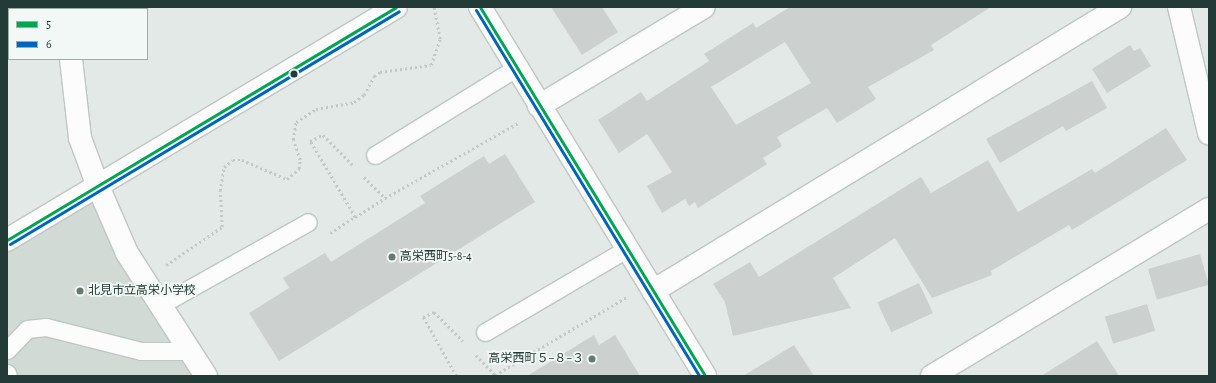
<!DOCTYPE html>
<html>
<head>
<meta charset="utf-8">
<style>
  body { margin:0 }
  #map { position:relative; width:1216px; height:383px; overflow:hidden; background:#e3e9e6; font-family:"Alegreya Sans","Noto Sans JP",sans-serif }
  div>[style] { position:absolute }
  .built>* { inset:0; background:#d2dad6 }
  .building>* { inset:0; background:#ccd1cf; transform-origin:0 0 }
  .path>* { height:2.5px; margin-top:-1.25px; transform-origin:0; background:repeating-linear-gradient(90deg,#c0c9c6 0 2px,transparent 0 5px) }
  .roads { filter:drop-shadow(1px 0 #c0c6c3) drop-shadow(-1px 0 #c0c6c3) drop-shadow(0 1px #c0c6c3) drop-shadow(0 -1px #c0c6c3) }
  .service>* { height:17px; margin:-8.5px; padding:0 8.5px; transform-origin:8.5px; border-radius:8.5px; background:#fbfcfb }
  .minor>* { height:22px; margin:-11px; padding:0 11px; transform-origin:11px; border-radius:11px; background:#fbfcfb }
  .tertiary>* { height:22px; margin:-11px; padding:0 11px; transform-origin:11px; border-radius:11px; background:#fbfcfb }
  .bus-1>* { height:3px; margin:-1.5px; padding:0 1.5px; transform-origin:1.5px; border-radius:1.5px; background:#00a651 }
  .bus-2>* { height:3px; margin:-1.5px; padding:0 1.5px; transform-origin:1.5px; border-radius:1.5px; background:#0065bd }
  .dots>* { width:11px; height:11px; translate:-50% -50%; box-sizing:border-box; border:2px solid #f2f8f5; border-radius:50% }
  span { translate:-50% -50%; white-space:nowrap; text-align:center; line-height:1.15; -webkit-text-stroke:3.5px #f2f8f5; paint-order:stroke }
  .poi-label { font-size:12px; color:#223b36 }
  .left { translate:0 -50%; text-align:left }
  .right { translate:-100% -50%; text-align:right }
  .frame { position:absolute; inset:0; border:8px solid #223b36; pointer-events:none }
  .legend { position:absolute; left:8px; top:8px; width:140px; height:52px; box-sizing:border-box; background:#f2f8f5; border:1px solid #9faca9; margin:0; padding:5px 7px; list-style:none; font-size:12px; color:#223b36 }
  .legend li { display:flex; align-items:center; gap:8px; height:20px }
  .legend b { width:20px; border:1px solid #9faca9 }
</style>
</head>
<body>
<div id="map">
  <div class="built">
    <i style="clip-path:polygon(97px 184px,206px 376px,7px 376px,7px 240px)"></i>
  </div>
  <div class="building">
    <i style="clip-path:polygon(551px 7px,602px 7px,618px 32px,582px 55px)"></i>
    <i style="clip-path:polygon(evenodd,790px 7px,991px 7px,931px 45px,934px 50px,868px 87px,876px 99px,837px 123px,827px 108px,777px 137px,782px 146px,763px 158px,767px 164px,698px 208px,695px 202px,689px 206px,685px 199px,662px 213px,647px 186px,672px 172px,647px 134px,619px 153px,598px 120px,641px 92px,647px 101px,709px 61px,704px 54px,753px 23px,756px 28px,790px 7px,785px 42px,811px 83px,736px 125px,711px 87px,785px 42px)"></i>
    <i style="clip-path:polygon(1130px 45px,1134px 51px,1140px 48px,1151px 66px,1107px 93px,1092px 69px)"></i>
    <i style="clip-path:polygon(1092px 81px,1107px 108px,1066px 131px,1063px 126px,1000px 163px,986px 139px)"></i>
    <i style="clip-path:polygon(1166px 128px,1187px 160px,1072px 230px,1069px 225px,991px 271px,992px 275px,932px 298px,895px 238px,833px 278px,851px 308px,733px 336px,725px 302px,713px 284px,750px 262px,759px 277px,921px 177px,931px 193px,988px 160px,1018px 212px,1092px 169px,1095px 173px)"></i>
    <i style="clip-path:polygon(505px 154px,535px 202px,279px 361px,249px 313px,289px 288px,283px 278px,325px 253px,331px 262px,425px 203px,420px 196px,484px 156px,489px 164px)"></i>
    <i style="left:1200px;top:254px;width:32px;height:54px;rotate:74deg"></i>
    <i style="left:919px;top:283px;width:33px;height:46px;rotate:65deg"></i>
    <i style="left:1147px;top:304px;width:28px;height:44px;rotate:73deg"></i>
    <i style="clip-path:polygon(594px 335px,599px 345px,615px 335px,640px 376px,527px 376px)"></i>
    <i style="clip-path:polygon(1097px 341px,1119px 376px,1041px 376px)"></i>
    <i style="clip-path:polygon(794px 345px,814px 376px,743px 376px)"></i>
  </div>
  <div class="path">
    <i style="left:364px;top:177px;width:30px;rotate:45deg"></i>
    <i style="left:385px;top:198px;width:155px;rotate:-29.4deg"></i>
    <i style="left:355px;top:217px;width:36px;rotate:-32deg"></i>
    <i style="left:330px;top:233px;width:30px;rotate:-33deg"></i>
    <i style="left:355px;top:217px;width:88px;rotate:-120.6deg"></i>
    <i style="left:310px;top:141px;width:14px;rotate:-25deg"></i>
    <i style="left:323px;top:135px;width:42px;rotate:45deg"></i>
    <i style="left:166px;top:265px;width:68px;rotate:-34.2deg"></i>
    <i style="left:222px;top:227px;width:36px;rotate:-93deg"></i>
    <i style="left:220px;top:191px;width:24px;rotate:-81deg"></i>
    <i style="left:224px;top:167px;width:11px;rotate:-38deg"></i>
    <i style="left:233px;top:160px;width:9px"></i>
    <i style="left:242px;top:160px;width:49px;rotate:22.9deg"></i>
    <i style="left:287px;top:179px;width:16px;rotate:-40deg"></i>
    <i style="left:299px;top:169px;width:9px;rotate:-84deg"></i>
    <i style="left:300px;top:160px;width:21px;rotate:-109deg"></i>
    <i style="left:293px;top:140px;width:18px;rotate:-81deg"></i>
    <i style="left:296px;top:122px;width:24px;rotate:-33deg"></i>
    <i style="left:316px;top:109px;width:39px;rotate:-10deg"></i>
    <i style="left:354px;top:102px;width:12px;rotate:-35deg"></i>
    <i style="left:364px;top:95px;width:21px;rotate:-62deg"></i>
    <i style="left:374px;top:76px;width:7px;rotate:-34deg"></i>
    <i style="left:380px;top:72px;width:51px;rotate:-7.8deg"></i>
    <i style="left:431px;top:65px;width:28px;rotate:-71deg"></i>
    <i style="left:440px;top:39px;width:33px;rotate:-101deg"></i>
    <i style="left:476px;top:355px;width:28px;rotate:46deg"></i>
    <i style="left:495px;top:375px;width:153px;rotate:-30.6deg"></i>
    <i style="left:456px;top:376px;width:68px;rotate:-119.2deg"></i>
    <i style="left:423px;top:317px;width:12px;rotate:-24deg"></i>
    <i style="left:434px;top:312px;width:41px;rotate:45deg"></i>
  </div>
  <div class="roads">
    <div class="service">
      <i style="left:375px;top:155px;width:166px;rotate:-31.7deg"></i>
      <i style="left:162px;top:304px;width:167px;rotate:-29.3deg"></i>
      <i style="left:485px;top:332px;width:162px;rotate:-30.4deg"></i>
      <i style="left:7px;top:350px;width:29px;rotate:-46deg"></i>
      <i style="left:27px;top:329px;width:19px;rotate:-6deg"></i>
      <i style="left:46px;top:327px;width:98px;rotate:14.2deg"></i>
      <i style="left:141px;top:351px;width:50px"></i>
      <i style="left:7px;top:373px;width:3px;rotate:72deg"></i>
    </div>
    <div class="minor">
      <i style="left:65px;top:7px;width:2px;rotate:90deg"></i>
      <i style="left:1179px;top:7px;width:130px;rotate:76.6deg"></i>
      <i style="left:71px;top:59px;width:80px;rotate:83.5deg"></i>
      <i style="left:80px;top:138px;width:49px;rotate:69.7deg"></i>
      <i style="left:97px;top:184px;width:75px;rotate:66.5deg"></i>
      <i style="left:127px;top:253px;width:146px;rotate:57.3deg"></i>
      <i style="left:539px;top:106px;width:192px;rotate:-31deg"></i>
      <i style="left:653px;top:291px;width:547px;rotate:-31.31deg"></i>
      <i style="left:932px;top:376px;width:323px;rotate:-31.1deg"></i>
    </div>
    <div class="tertiary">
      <i style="left:480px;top:7px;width:432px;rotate:58.6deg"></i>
      <i style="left:7px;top:240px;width:453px;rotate:-30.9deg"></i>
    </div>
  </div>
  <div class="bus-1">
    <i style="left:480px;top:7px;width:432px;rotate:58.6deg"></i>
    <i style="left:7px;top:240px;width:453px;rotate:-30.9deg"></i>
  </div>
  <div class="bus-2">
    <i style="left:476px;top:10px;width:429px;rotate:58.6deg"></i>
    <i style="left:10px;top:244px;width:453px;rotate:-30.9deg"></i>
  </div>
  <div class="dots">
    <i style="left:294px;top:74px;background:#223b36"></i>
    <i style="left:392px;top:257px;background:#667874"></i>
    <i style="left:80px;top:291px;background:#667874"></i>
    <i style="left:592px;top:359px;background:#667874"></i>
  </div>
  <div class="poi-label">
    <span class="left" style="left:400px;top:257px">高栄西町5-8-4</span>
    <span class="left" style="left:88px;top:291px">北見市立高栄小学校</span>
    <span class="right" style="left:584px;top:359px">高栄西町５−８−３</span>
  </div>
  <div class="frame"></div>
  <ul class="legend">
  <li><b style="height:5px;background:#00a651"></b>5</li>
  <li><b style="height:5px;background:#0065bd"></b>6</li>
  </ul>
</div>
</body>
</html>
